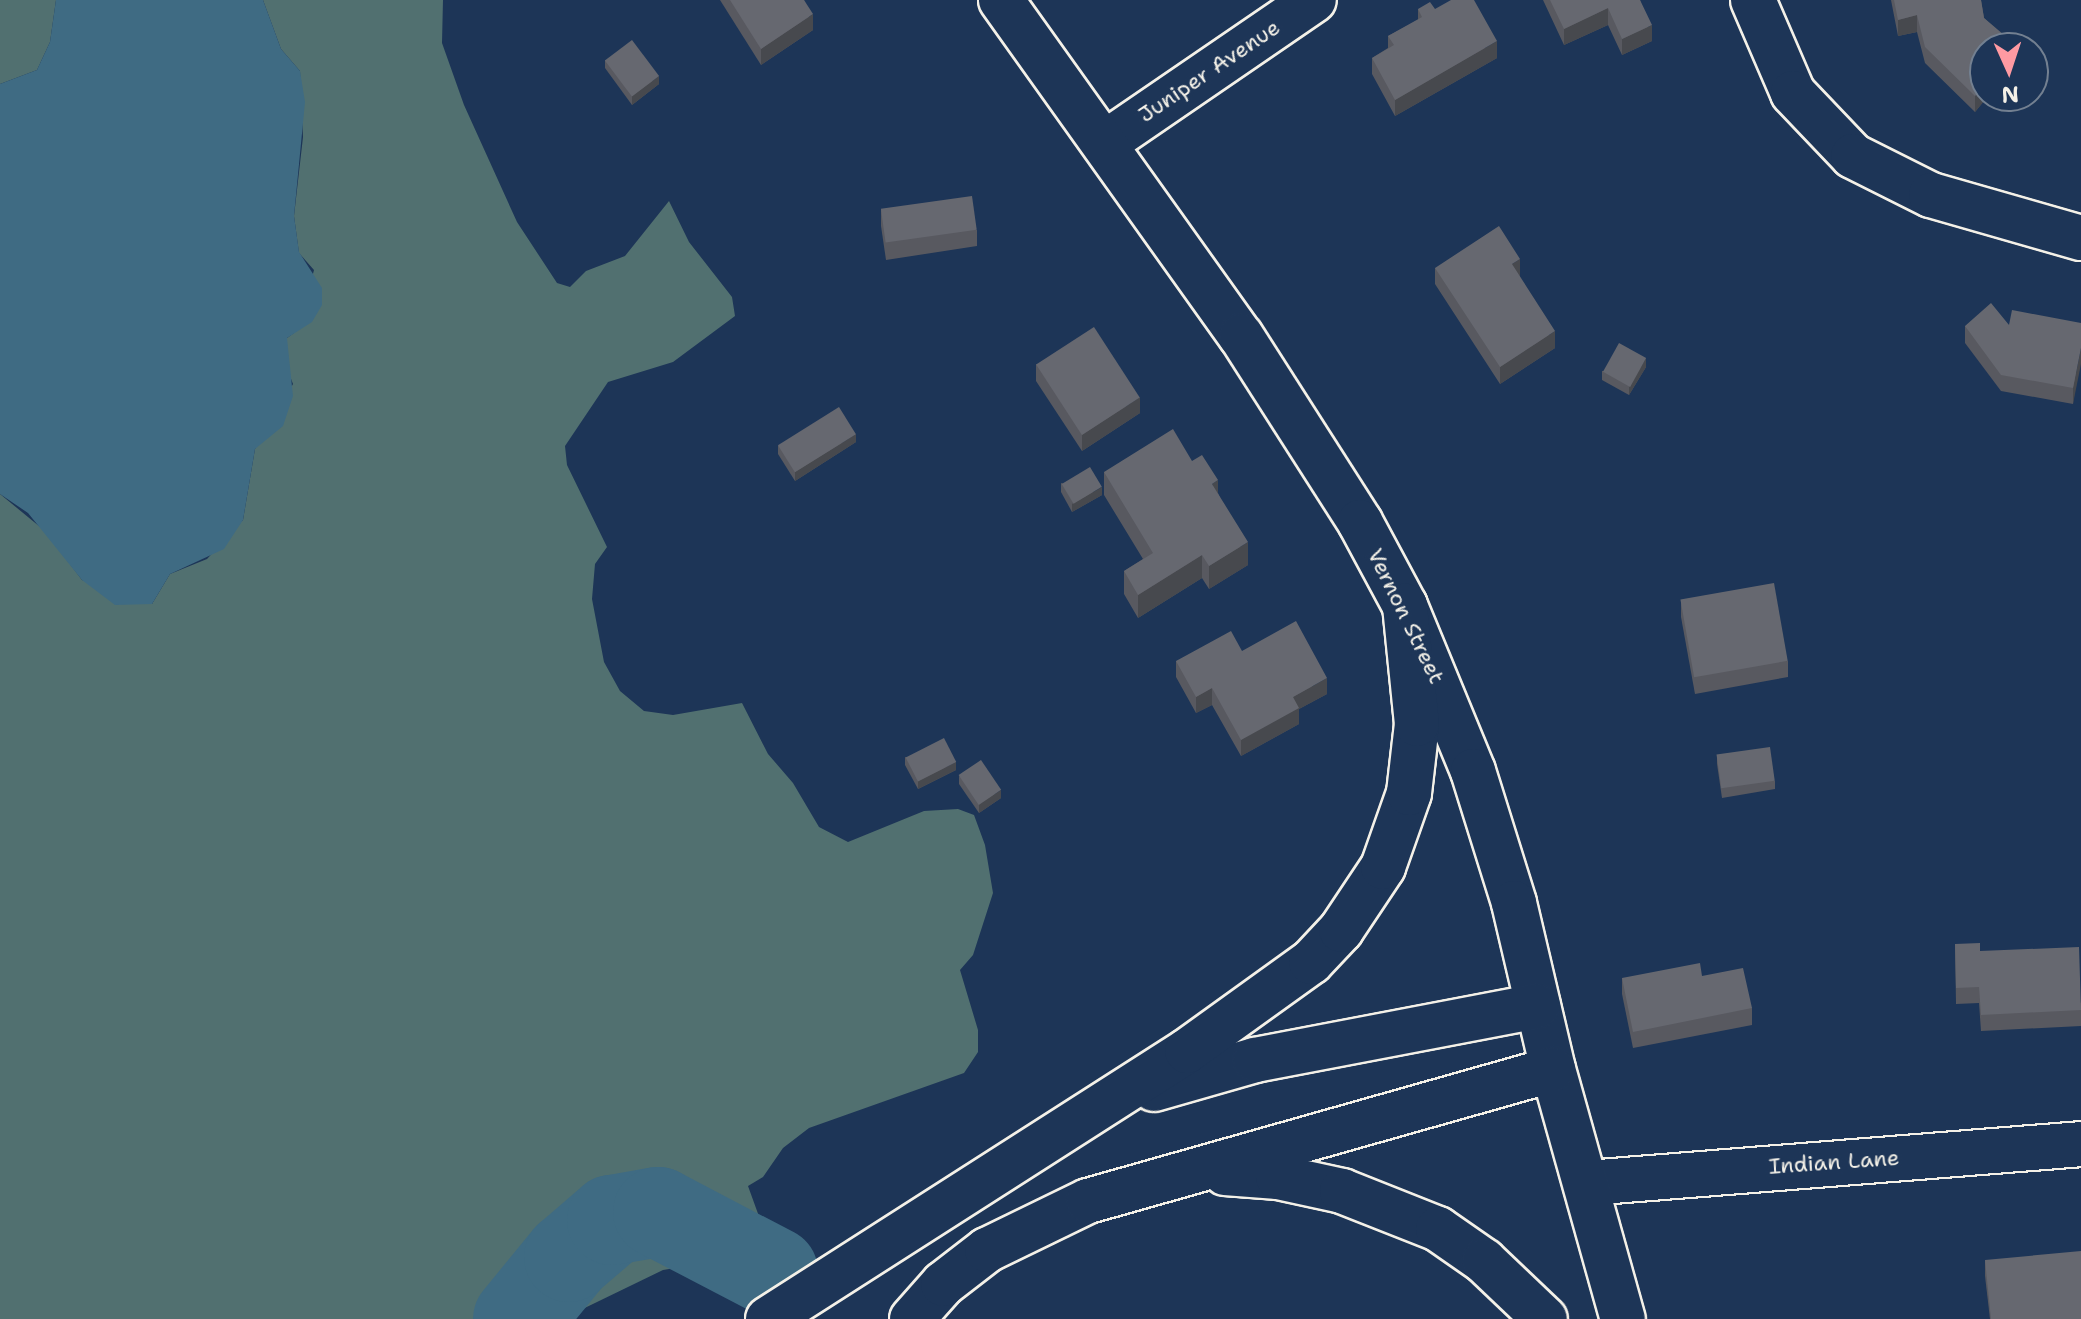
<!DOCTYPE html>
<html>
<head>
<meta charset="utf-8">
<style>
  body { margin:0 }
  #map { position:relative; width:2081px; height:1319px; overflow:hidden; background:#1d3557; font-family:"Shantell Sans",sans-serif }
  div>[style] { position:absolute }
  .green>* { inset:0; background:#517070 }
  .water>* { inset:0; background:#3f6b83 }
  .river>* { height:90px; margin:-45px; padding:0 45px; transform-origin:45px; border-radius:45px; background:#3f6b83 }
  .roads { filter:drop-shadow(2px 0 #f4f1e8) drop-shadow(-2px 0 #f4f1e8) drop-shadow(0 2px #f4f1e8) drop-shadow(0 -2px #f4f1e8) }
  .minor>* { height:44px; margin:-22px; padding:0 22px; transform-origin:22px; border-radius:22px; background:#1d3557 }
  .major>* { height:44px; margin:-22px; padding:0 22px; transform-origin:22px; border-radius:22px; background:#1d3557 }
  .highway>* { height:44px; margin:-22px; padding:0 22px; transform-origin:22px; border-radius:22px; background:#1d3557 }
  .wall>* { inset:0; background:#585960 }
  .shaded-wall>* { inset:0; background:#47494e }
  .building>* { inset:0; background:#666870; transform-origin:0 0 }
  span { translate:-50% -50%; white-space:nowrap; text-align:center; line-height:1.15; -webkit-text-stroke:8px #1d3557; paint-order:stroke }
  .street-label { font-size:22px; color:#f4f1e8 }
  .north { position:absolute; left:1969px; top:32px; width:80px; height:80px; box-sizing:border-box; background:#1d3557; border:2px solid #738091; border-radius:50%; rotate:177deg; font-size:22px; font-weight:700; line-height:32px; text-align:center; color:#f4f1e8 }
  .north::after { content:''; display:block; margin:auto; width:28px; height:36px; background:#ff9aa2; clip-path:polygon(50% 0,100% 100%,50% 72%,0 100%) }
</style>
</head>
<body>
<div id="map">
  <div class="green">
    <i style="clip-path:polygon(0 0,56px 0,50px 42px,37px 70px,0 84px)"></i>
    <i style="clip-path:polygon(263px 0,443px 0,442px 43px,464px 105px,517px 222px,557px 283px,570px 287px,586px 271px,625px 256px,669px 201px,689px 242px,732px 297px,735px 316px,673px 362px,608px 382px,565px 446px,567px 465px,607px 547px,595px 564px,592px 599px,604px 662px,620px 691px,644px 711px,673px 715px,742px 703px,768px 754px,793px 783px,819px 827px,848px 842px,924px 811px,958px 809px,974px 815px,985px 845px,993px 893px,973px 955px,960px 970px,978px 1030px,978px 1052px,964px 1073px,809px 1128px,783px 1148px,763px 1177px,748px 1186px,769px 1244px,733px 1241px,699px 1264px,663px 1270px,562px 1319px,0 1319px,0 494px,45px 531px,82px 580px,152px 604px,170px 574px,207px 559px,243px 520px,255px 449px,293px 384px,286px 366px,287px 338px,298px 330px,314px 270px,299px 253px,294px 216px,303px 137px,300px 71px,281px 49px)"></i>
  </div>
  <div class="water">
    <i style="clip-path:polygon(56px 0,263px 0,281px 49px,300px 71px,305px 102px,294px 216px,299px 252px,322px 288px,322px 305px,312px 322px,287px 338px,293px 396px,283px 426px,255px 449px,243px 520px,224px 549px,170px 574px,152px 604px,115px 605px,82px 580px,28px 513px,0 494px,0 84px,37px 70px,50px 42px)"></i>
  </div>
  <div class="river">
    <i style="left:518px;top:1319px;width:80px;rotate:-50.6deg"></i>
    <i style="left:569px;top:1257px;width:57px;rotate:-40.7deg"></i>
    <i style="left:612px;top:1220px;width:47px;rotate:-9.9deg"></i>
    <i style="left:658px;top:1212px;width:130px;rotate:27.6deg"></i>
  </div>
  <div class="roads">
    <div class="minor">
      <i style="left:1753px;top:0;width:101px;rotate:66.7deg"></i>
      <i style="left:1793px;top:93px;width:87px;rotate:46.4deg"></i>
      <i style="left:1853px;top:156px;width:87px;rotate:26.6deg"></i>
      <i style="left:1931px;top:195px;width:156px;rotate:16deg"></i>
      <i style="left:1105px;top:143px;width:253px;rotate:-34.4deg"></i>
      <i style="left:1587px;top:1183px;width:496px;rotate:-4.5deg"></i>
    </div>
    <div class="major">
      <i style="left:1001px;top:0;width:413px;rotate:54.5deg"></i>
      <i style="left:1241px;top:336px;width:221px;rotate:57.4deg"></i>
      <i style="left:1360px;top:522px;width:95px;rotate:61.8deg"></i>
      <i style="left:1405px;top:606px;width:178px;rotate:67.6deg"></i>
      <i style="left:1473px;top:771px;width:138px;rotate:72.7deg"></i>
      <i style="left:1514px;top:903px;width:171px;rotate:76.8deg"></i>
      <i style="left:1553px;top:1069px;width:260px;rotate:74.4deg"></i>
    </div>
    <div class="highway">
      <i style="left:1154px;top:1089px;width:105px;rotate:-16deg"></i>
      <i style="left:1255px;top:1060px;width:288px;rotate:-10.8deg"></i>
      <i style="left:1225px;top:1173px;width:53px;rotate:4.3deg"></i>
      <i style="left:1278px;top:1177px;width:66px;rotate:12.3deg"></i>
      <i style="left:1342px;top:1191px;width:103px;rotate:21.6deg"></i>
      <i style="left:1438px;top:1229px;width:56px;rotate:34.8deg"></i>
      <i style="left:1484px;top:1261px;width:84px;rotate:43.6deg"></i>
      <i style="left:768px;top:1319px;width:497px;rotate:-32.6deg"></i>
      <i style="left:1187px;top:1051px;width:153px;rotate:-35.7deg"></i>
      <i style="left:1311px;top:962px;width:44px;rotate:-46.8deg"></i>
      <i style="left:1341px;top:930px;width:76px;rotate:-56.3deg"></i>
      <i style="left:1383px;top:867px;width:78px;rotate:-70.6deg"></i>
      <i style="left:1409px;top:793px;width:69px;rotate:-83.4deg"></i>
      <i style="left:1417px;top:724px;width:119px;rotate:-95.8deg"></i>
      <i style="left:912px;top:1319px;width:47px;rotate:-48.5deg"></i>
      <i style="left:943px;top:1284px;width:56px;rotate:-37.7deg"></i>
      <i style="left:987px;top:1250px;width:112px;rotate:-25.9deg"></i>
      <i style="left:1088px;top:1201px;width:483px;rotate:-15.8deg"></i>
    </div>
  </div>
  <div class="wall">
    <i style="clip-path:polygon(720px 0,804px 0,813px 30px,761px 65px)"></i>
    <i style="clip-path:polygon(1543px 0,1640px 0,1652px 41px,1622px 55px,1608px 25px,1564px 45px)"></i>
    <i style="clip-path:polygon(1891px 0,1981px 0,1984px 18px,2017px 48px,1985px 96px,1988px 96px,1975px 112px,1925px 63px,1917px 32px,1898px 36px)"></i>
    <i style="clip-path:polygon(1418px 9px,1435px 9px,1497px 58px,1395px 116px,1372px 74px,1372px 58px,1388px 48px,1388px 36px,1418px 20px)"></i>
    <i style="clip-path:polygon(605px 60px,659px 84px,632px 105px,605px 68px)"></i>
    <i style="clip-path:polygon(881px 210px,977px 230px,977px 246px,886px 260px,881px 226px)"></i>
    <i style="clip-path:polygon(1435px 268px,1520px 275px,1519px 276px,1555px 348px,1500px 384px,1435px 284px)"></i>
    <i style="clip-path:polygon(2081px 323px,2073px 404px,2001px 391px,1965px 343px,1965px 326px)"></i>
    <i style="clip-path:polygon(1036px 364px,1140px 413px,1082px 451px,1036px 381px)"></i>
    <i style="clip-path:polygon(1646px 367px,1629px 395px,1602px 380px,1602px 371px)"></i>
    <i style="clip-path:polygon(856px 442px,795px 481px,778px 454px,778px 446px)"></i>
    <i style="clip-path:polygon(1192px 461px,1218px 493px,1248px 565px,1209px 589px,1202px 578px,1138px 618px,1124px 594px,1124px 571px,1143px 559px,1104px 495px,1104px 472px)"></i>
    <i style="clip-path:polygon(1061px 483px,1102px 495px,1072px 512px,1061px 492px)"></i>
    <i style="clip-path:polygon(1681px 600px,1788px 661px,1788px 677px,1695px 694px,1681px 617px)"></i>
    <i style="clip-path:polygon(1242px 651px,1327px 694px,1299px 709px,1299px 724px,1241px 756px,1212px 705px,1196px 713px,1176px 677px,1176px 661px)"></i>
    <i style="clip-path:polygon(1717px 756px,1775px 781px,1775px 789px,1722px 798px,1717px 764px)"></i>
    <i style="clip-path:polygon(905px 757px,956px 770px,918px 789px,905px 765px)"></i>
    <i style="clip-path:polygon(959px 776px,1001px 798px,979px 813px,959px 784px)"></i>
    <i style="clip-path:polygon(1955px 944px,1980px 951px,2081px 1003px,2081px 1026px,1981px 1031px,1979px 1003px,1956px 1004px)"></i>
    <i style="clip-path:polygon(1702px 976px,1752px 1008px,1752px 1025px,1633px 1048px,1622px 994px,1622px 978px)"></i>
    <i style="clip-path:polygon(1985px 1260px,2081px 1319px,1990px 1319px,1985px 1276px)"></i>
  </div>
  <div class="shaded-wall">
    <i style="clip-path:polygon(1608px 8px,1608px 25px,1564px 45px,1564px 29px)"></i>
    <i style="clip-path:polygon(813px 14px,813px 30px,761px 65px,761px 49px)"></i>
    <i style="clip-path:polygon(1917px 15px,1917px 32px,1898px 36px,1898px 20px)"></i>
    <i style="clip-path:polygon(1652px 25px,1652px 41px,1622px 55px,1622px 39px)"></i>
    <i style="clip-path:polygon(1497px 41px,1497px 58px,1395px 116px,1395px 100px)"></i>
    <i style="clip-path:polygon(659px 76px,659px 84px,632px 105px,632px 96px)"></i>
    <i style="clip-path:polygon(1985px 84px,1985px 96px,1988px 96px,1975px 112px,1975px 96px)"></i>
    <i style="clip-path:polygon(1520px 259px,1520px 275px,1512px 281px,1512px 264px)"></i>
    <i style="clip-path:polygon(1555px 331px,1555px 348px,1500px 384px,1500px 367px)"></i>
    <i style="clip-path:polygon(2081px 348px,2081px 364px,2073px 404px,2073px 388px)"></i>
    <i style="clip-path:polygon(1646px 358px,1646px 367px,1629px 395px,1629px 387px)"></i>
    <i style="clip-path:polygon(1140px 397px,1140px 413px,1082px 451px,1082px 435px)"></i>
    <i style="clip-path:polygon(856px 434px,856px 442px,795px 481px,795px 472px)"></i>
    <i style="clip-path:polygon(1218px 480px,1218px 503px,1212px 484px)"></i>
    <i style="clip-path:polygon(1102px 487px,1102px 495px,1072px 512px,1072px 504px)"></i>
    <i style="clip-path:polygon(1248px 542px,1248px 565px,1209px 589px,1209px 566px)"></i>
    <i style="clip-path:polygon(1202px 555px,1202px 578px,1138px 618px,1138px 595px)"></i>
    <i style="clip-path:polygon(1327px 678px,1327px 694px,1299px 709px,1299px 724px,1241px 756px,1241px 740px,1293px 697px)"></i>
    <i style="clip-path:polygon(1212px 688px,1212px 705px,1196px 713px,1196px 697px)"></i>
    <i style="clip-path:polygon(956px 762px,956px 770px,918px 789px,918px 781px)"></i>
    <i style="clip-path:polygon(1001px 790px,1001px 798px,979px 813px,979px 804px)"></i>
  </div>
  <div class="building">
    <i style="clip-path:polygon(730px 0,804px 0,813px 14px,761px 49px)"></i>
    <i style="clip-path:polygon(1451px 0,1474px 0,1497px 41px,1395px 100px,1372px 58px,1394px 45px,1388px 36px,1422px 17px,1418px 9px,1430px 2px,1435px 9px)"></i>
    <i style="clip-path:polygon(1550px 0,1640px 0,1652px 25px,1622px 39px,1608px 8px,1564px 29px)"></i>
    <i style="clip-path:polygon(1894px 0,1981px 0,1984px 18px,2017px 46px,2015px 48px,1985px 48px,1985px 84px,1975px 96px,1925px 47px,1917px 15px,1898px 20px)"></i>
    <i style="left:632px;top:40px;width:45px;height:34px;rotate:53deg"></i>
    <i style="left:972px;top:196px;width:34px;height:92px;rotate:82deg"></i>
    <i style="clip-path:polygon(1499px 226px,1520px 259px,1512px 264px,1555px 331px,1500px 367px,1435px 268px)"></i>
    <i style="clip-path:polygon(1991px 303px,2009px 325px,2012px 310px,2081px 323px,2081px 348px,2073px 388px,2001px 375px,1965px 326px)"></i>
    <i style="left:1094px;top:327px;width:84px;height:69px;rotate:57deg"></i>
    <i style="left:1619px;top:343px;width:31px;height:33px;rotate:29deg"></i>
    <i style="left:839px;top:407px;width:32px;height:72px;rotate:58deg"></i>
    <i style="clip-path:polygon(1173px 429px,1192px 461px,1202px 455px,1218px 480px,1212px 484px,1248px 542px,1209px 566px,1202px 555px,1138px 595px,1124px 571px,1153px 553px,1104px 472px)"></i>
    <i style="left:1090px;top:467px;width:23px;height:33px;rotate:59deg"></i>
    <i style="left:1774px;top:583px;width:79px;height:95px;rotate:80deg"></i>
    <i style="clip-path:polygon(1296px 621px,1327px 678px,1293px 697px,1299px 708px,1241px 740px,1212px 688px,1196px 697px,1176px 661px,1231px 631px,1242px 651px)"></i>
    <i style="left:944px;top:738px;width:27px;height:43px;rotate:63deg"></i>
    <i style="left:1770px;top:747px;width:34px;height:54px;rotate:82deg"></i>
    <i style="left:981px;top:760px;width:36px;height:27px;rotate:56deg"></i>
    <i style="clip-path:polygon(1980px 943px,1980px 951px,2079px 947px,2081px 1010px,1981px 1015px,1979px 987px,1956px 988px,1955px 944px)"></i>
    <i style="clip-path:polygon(1700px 963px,1702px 976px,1743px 968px,1752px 1008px,1633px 1032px,1622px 978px)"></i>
    <i style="clip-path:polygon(2081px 1251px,2081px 1319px,1991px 1319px,1985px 1260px)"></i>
  </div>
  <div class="street-label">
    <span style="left:1209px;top:71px;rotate:-34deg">Juniper Avenue</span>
    <span style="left:1406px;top:616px;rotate:64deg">Vernon Street</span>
    <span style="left:1834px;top:1162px;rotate:-4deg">Indian Lane</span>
  </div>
  <div class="north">N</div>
</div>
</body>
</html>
